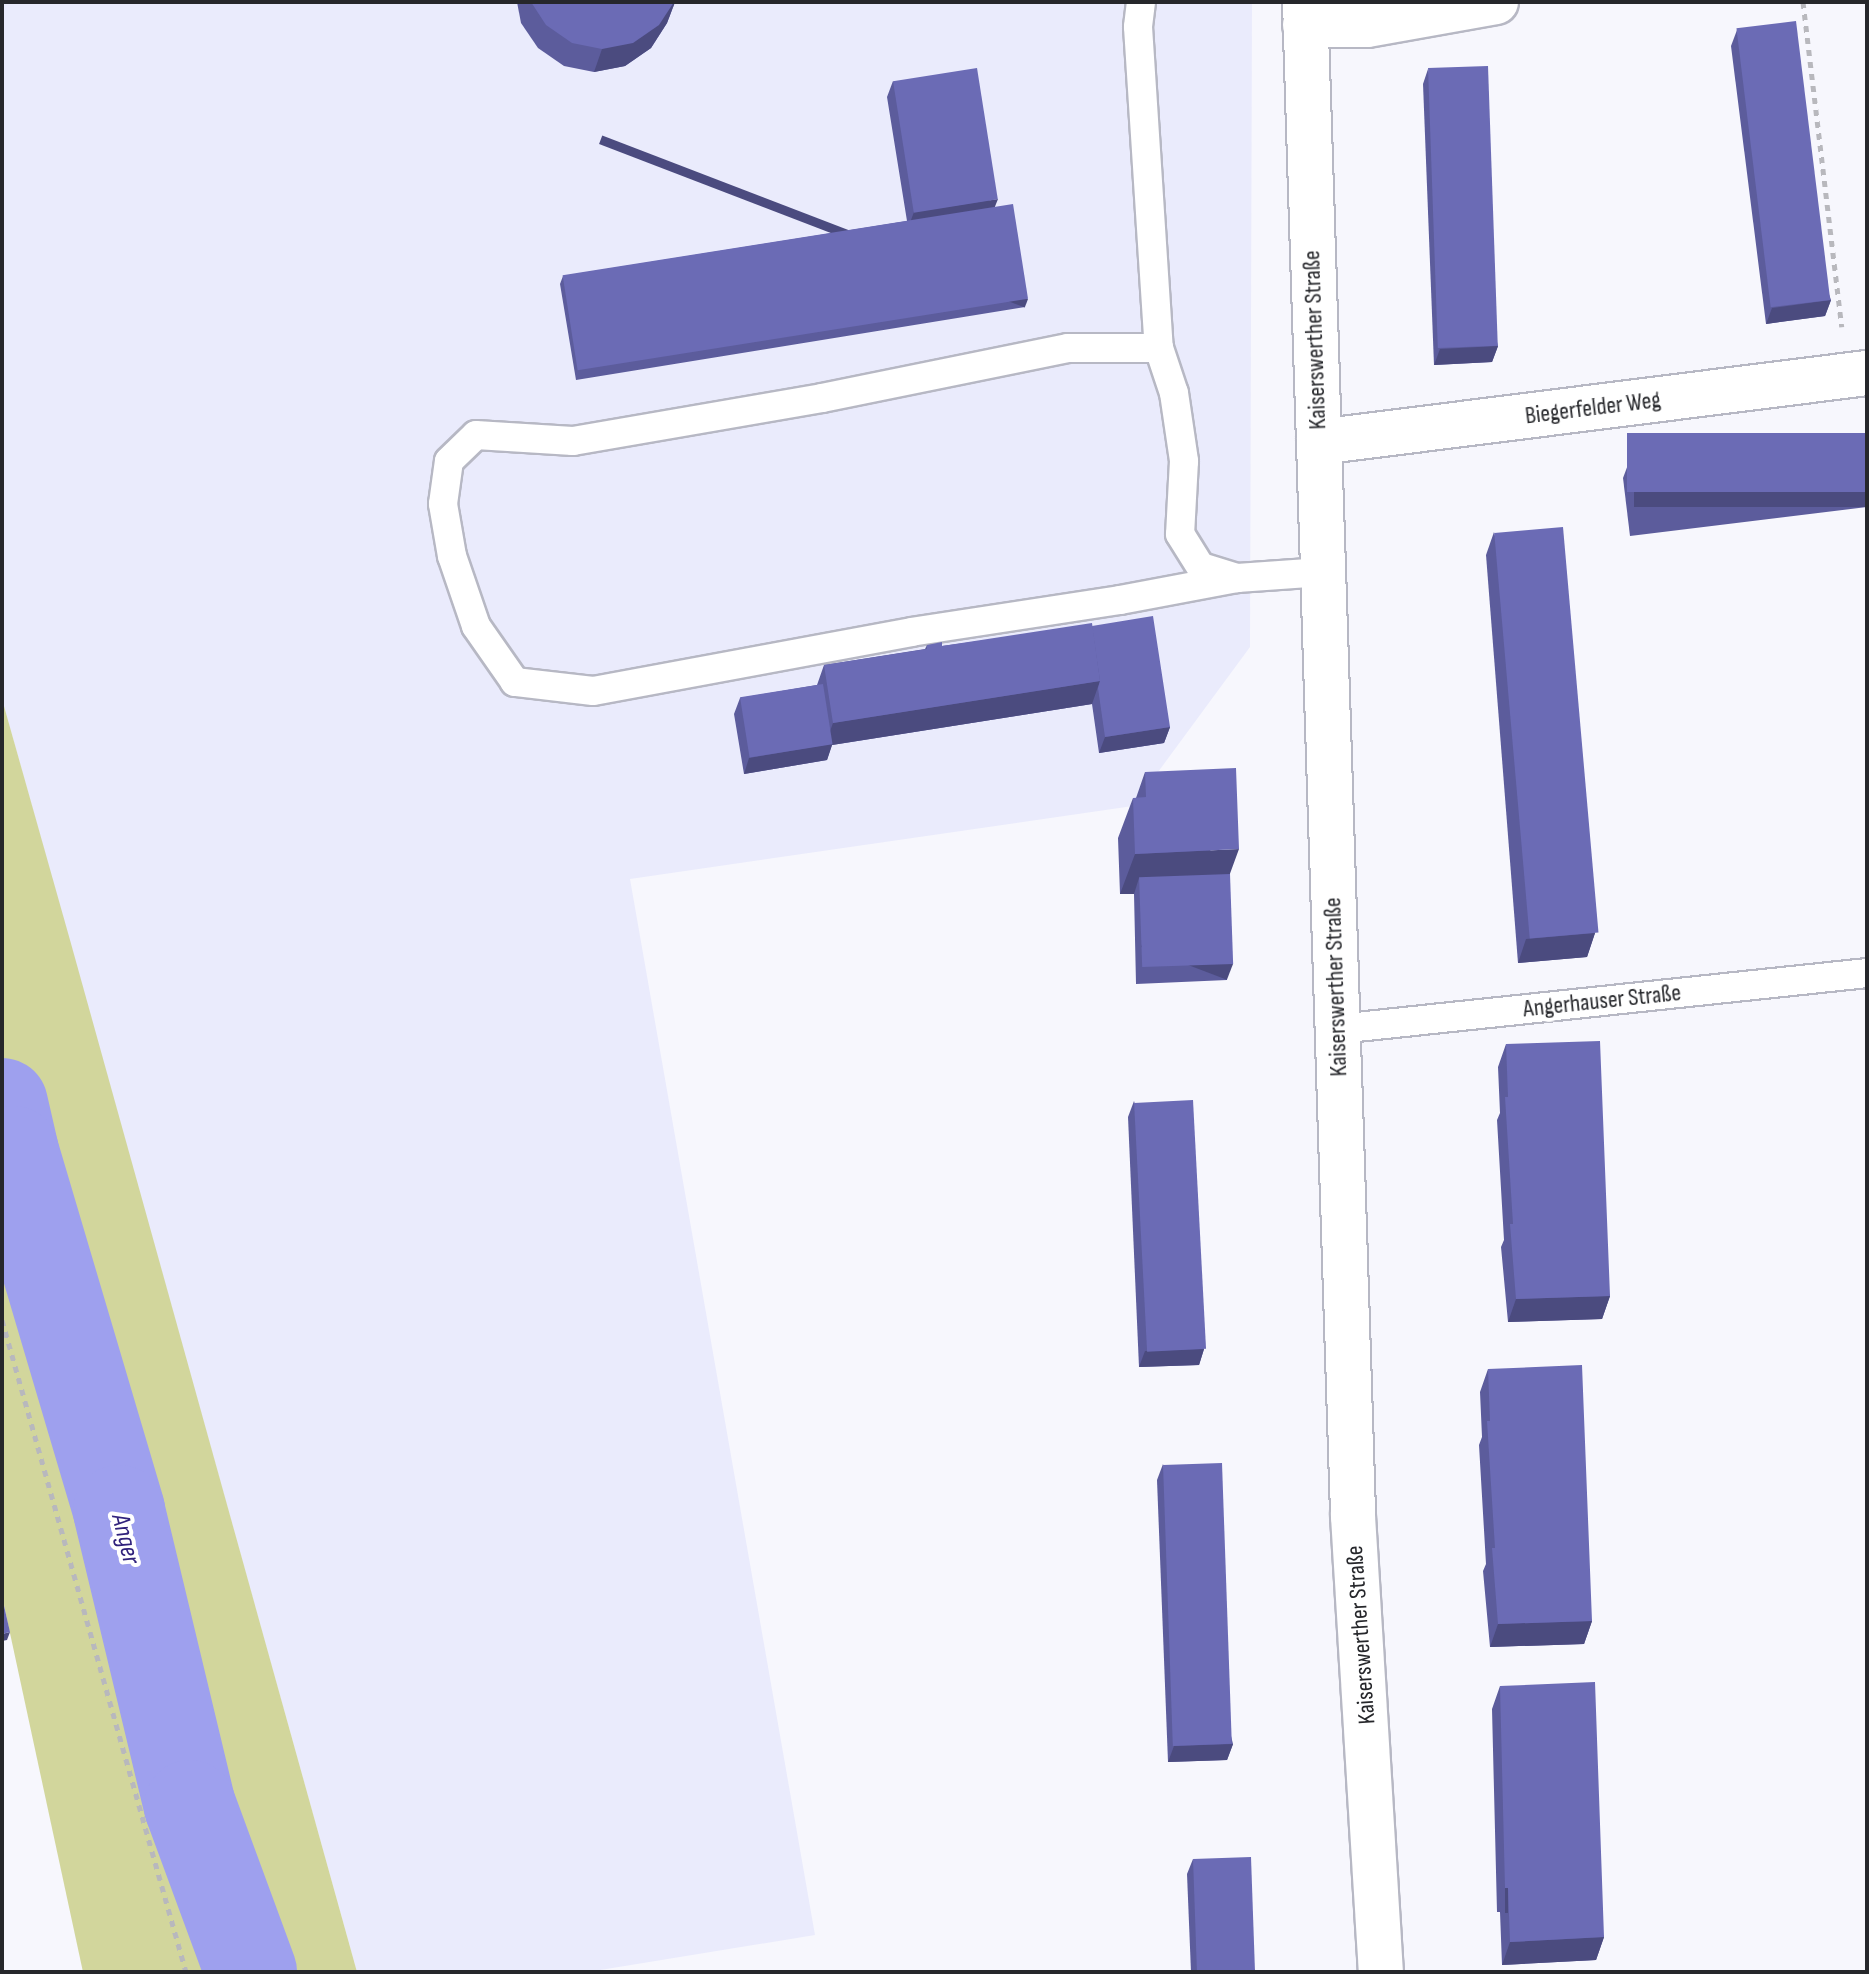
<!DOCTYPE html>
<html>
<head>
<meta charset="utf-8">
<style>
  body { margin:0 }
  #map { position:relative; width:1869px; height:1974px; overflow:hidden; background:#f7f7fd; font-family:"Sofia Sans Condensed",sans-serif }
  div>[style] { position:absolute }
  .built>* { inset:0; background:#eaebfc }
  .green>* { inset:0; background:#d2d69c }
  .river>* { height:92px; margin:-46px; padding:0 46px; transform-origin:46px; border-radius:46px; background:#9ea0ee }
  .path>* { height:5px; margin-top:-2.5px; transform-origin:0; background:repeating-linear-gradient(90deg,#b8b8bd 0 6px,transparent 0 12px) }
  .roads { filter:drop-shadow(2px 0 #b7b8c4) drop-shadow(-2px 0 #b7b8c4) drop-shadow(0 2px #b7b8c4) drop-shadow(0 -2px #b7b8c4) }
  .lane>* { height:28px; margin:-14px; padding:0 14px; transform-origin:14px; border-radius:14px; background:#fff }
  .street>* { height:44px; margin:-22px; padding:0 22px; transform-origin:22px; border-radius:22px; background:#fff }
  .wall>* { inset:0; background:#5c5c9c }
  .shaded-wall>* { inset:0; background:#4b4b7f; transform-origin:0 0 }
  .building>* { inset:0; background:#6b6bb5; transform-origin:0 0 }
  span { translate:-50% -50%; white-space:nowrap; text-align:center; line-height:1.15; -webkit-text-stroke:8px #fff; paint-order:stroke }
  .street-label { font-size:24px; color:#26272b }
  .water-label { font-size:26px; color:#30227c; font-style:italic }
  .frame { position:absolute; inset:0; border:4px solid #26272b; pointer-events:none }
</style>
</head>
<body>
<div id="map">
  <div class="built">
    <i style="clip-path:polygon(2px 2px,1252px 2px,1250px 647px,1133px 806px,630px 879px,815px 1935px,588px 1972px,357px 1972px,2px 699px)"></i>
  </div>
  <div class="green">
    <i style="clip-path:polygon(2px 699px,70px 940px,357px 1972px,83px 1972px,2px 1596px)"></i>
  </div>
  <div class="river">
    <i style="left:2px;top:1104px;width:49px;rotate:77.1deg"></i>
    <i style="left:13px;top:1152px;width:374px;rotate:73.5deg"></i>
    <i style="left:119px;top:1511px;width:303px;rotate:76.5deg"></i>
    <i style="left:190px;top:1806px;width:177px;rotate:69.8deg"></i>
  </div>
  <div class="path">
    <i style="left:1803px;top:2px;width:327px;rotate:83.2deg"></i>
    <i style="left:2px;top:1320px;width:677px;rotate:74.24deg"></i>
  </div>
  <div class="roads">
    <div class="lane">
      <i style="left:1141px;top:2px;width:25px;rotate:97deg"></i>
      <i style="left:1138px;top:27px;width:322px;rotate:86.3deg"></i>
      <i style="left:1237px;top:578px;width:119px;rotate:169.4deg"></i>
      <i style="left:1120px;top:600px;width:210px;rotate:171.3deg"></i>
      <i style="left:912px;top:632px;width:324px;rotate:169.5deg"></i>
      <i style="left:593px;top:691px;width:79px;rotate:-173.4deg"></i>
      <i style="left:515px;top:682px;width:68px;rotate:-124.9deg"></i>
      <i style="left:476px;top:626px;width:74px;rotate:-108.9deg"></i>
      <i style="left:452px;top:556px;width:53px;rotate:-99.8deg"></i>
      <i style="left:443px;top:504px;width:43px;rotate:-82.1deg"></i>
      <i style="left:449px;top:461px;width:37px;rotate:-44deg"></i>
      <i style="left:476px;top:435px;width:97px;rotate:3.5deg"></i>
      <i style="left:573px;top:441px;width:253px;rotate:-9.8deg"></i>
      <i style="left:822px;top:398px;width:251px;rotate:-11.5deg"></i>
      <i style="left:1068px;top:348px;width:91px"></i>
      <i style="left:1159px;top:348px;width:47px;rotate:71.6deg"></i>
      <i style="left:1174px;top:393px;width:69px;rotate:81.6deg"></i>
      <i style="left:1184px;top:461px;width:73px;rotate:93.1deg"></i>
      <i style="left:1180px;top:534px;width:39px;rotate:58deg"></i>
      <i style="left:1201px;top:567px;width:38px;rotate:17deg"></i>
      <i style="left:1237px;top:578px;width:86px;rotate:-4deg"></i>
      <i style="left:1338px;top:1029px;width:532px;rotate:-6.04deg"></i>
    </div>
    <div class="street">
      <i style="left:1305px;top:2px;width:1515px;rotate:88.18deg"></i>
      <i style="left:1353px;top:1516px;width:457px;rotate:86.5deg"></i>
      <i style="left:1305px;top:25px;width:62px"></i>
      <i style="left:1367px;top:25px;width:131px;rotate:-10.1deg"></i>
      <i style="left:1319px;top:442px;width:552px;rotate:-7.18deg"></i>
    </div>
  </div>
  <div class="wall">
    <i style="clip-path:polygon(517px 2px,675px 2px,667px 23px,651px 48px,625px 66px,594px 72px,564px 66px,538px 48px,521px 23px)"></i>
    <i style="clip-path:polygon(1737px 30px,1831px 300px,1825px 316px,1766px 324px,1731px 46px)"></i>
    <i style="clip-path:polygon(1428px 69px,1498px 346px,1492px 362px,1434px 365px,1423px 84px)"></i>
    <i style="clip-path:polygon(893px 81px,995px 207px,1025px 307px,576px 380px,560px 284px,563px 276px,907px 221px,887px 97px)"></i>
    <i style="clip-path:polygon(1867px 433px,1867px 507px,1630px 536px,1623px 478px,1629px 462px)"></i>
    <i style="clip-path:polygon(1494px 532px,1595px 933px,1587px 957px,1518px 963px,1486px 555px)"></i>
    <i style="clip-path:polygon(1092px 626px,1170px 727px,1164px 743px,1099px 753px,1092px 704px,832px 745px,827px 760px,744px 774px,734px 714px,740px 698px,817px 685px,824px 665px,925px 649px,927px 645px,942px 646px)"></i>
    <i style="clip-path:polygon(1145px 772px,1230px 874px,1227px 980px,1136px 984px,1134px 894px,1120px 894px,1118px 838px,1133px 798px,1136px 798px)"></i>
    <i style="clip-path:polygon(1506px 1044px,1610px 1296px,1602px 1319px,1508px 1322px,1501px 1247px,1504px 1240px,1497px 1120px,1500px 1113px,1498px 1067px)"></i>
    <i style="clip-path:polygon(1134px 1101px,1204px 1349px,1199px 1365px,1139px 1367px,1128px 1117px)"></i>
    <i style="clip-path:polygon(1488px 1369px,1592px 1621px,1584px 1644px,1490px 1647px,1483px 1571px,1486px 1564px,1479px 1445px,1482px 1437px,1480px 1392px)"></i>
    <i style="clip-path:polygon(1163px 1464px,1233px 1744px,1227px 1760px,1168px 1762px,1157px 1480px)"></i>
    <i style="clip-path:polygon(1500px 1686px,1604px 1937px,1596px 1960px,1502px 1965px,1500px 1912px,1497px 1912px,1492px 1709px)"></i>
    <i style="clip-path:polygon(1193px 1859px,1256px 1972px,1191px 1972px,1187px 1874px)"></i>
  </div>
  <div class="shaded-wall">
    <i style="clip-path:polygon(675px 2px,667px 23px,651px 48px,625px 66px,594px 72px,602px 49px)"></i>
    <i style="clip-path:polygon(998px 199px,992px 214px,908px 228px,914px 212px)"></i>
    <i style="left:1028px;top:299px;width:9px;height:456px;rotate:111deg"></i>
    <i style="clip-path:polygon(1831px 300px,1825px 316px,1766px 324px,1772px 308px)"></i>
    <i style="clip-path:polygon(1498px 346px,1492px 362px,1434px 365px,1440px 349px)"></i>
    <i style="left:1867px;top:492px;width:15px;height:233px;rotate:90deg"></i>
    <i style="clip-path:polygon(1100px 681px,1092px 704px,832px 745px,827px 760px,744px 774px,749px 758px,825px 745px,833px 723px)"></i>
    <i style="clip-path:polygon(1170px 727px,1164px 743px,1099px 753px,1105px 737px)"></i>
    <i style="clip-path:polygon(1239px 849px,1224px 890px,1139px 878px,1134px 894px,1120px 894px,1135px 854px)"></i>
    <i style="clip-path:polygon(1595px 933px,1587px 957px,1518px 963px,1526px 939px)"></i>
    <i style="left:1233px;top:964px;width:17px;height:92px;rotate:111deg"></i>
    <i style="clip-path:polygon(1610px 1296px,1602px 1319px,1508px 1322px,1516px 1299px)"></i>
    <i style="clip-path:polygon(1204px 1349px,1199px 1365px,1139px 1367px,1145px 1351px)"></i>
    <i style="clip-path:polygon(1592px 1621px,1584px 1644px,1490px 1647px,1498px 1624px)"></i>
    <i style="clip-path:polygon(10px 1632px,7px 1640px,2px 1641px,2px 1634px)"></i>
    <i style="clip-path:polygon(1233px 1744px,1227px 1760px,1168px 1762px,1174px 1746px)"></i>
    <i style="left:1505px;top:1888px;width:3px;height:25px"></i>
    <i style="clip-path:polygon(1604px 1937px,1596px 1960px,1502px 1965px,1510px 1942px)"></i>
  </div>
  <div class="building">
    <i style="clip-path:polygon(531px 2px,674px 2px,659px 25px,633px 43px,602px 49px,572px 43px,546px 25px)"></i>
    <i style="left:1796px;top:21px;width:281px;height:60px;rotate:83deg"></i>
    <i style="left:1488px;top:66px;width:280px;height:60px;rotate:88deg"></i>
    <i style="left:977px;top:68px;width:133px;height:85px;rotate:81deg"></i>
    <i style="left:1013px;top:204px;width:96px;height:456px;rotate:81deg"></i>
    <i style="left:1867px;top:433px;width:59px;height:240px;rotate:90deg"></i>
    <i style="left:1563px;top:527px;width:407px;height:69px;rotate:85deg"></i>
    <i style="clip-path:polygon(1153px 616px,1170px 727px,1105px 737px,1098px 688px,1100px 681px,1092px 626px)"></i>
    <i style="clip-path:polygon(1092px 623px,1100px 681px,833px 723px,824px 665px,927px 649px,927px 645px,942px 642px,942px 646px)"></i>
    <i style="left:823px;top:684px;width:61px;height:84px;rotate:81deg"></i>
    <i style="clip-path:polygon(1236px 768px,1239px 849px,1135px 854px,1133px 798px,1146px 797px,1145px 772px)"></i>
    <i style="left:1230px;top:874px;width:90px;height:91px;rotate:88deg"></i>
    <i style="clip-path:polygon(1600px 1041px,1610px 1296px,1516px 1299px,1510px 1224px,1513px 1224px,1505px 1097px,1508px 1097px,1506px 1044px)"></i>
    <i style="left:1193px;top:1100px;width:249px;height:59px;rotate:87deg"></i>
    <i style="clip-path:polygon(1582px 1365px,1592px 1621px,1498px 1624px,1492px 1548px,1495px 1548px,1487px 1421px,1490px 1421px,1488px 1369px)"></i>
    <i style="left:1222px;top:1463px;width:281px;height:59px;rotate:88deg"></i>
    <i style="clip-path:polygon(2px 1597px,10px 1632px,2px 1634px)"></i>
    <i style="clip-path:polygon(1595px 1682px,1604px 1937px,1510px 1942px,1508px 1888px,1505px 1888px,1500px 1686px)"></i>
    <i style="left:1251px;top:1857px;width:115px;height:58px;rotate:88deg"></i>
  </div>
  <div class="street-label">
    <span style="left:1315px;top:340px;rotate:-92deg">Kaiserswerther Straße</span>
    <span style="left:1593px;top:408px;rotate:-7deg">Biegerfelder Weg</span>
    <span style="left:1336px;top:987px;rotate:-92deg">Kaiserswerther Straße</span>
    <span style="left:1602px;top:1001px;rotate:-6deg">Angerhauser Straße</span>
    <span style="left:1361px;top:1635px;rotate:-94deg">Kaiserswerther Straße</span>
  </div>
  <div class="water-label">
    <span style="left:125px;top:1539px;rotate:76deg">Anger</span>
  </div>
  <div class="frame"></div>
</div>
</body>
</html>
